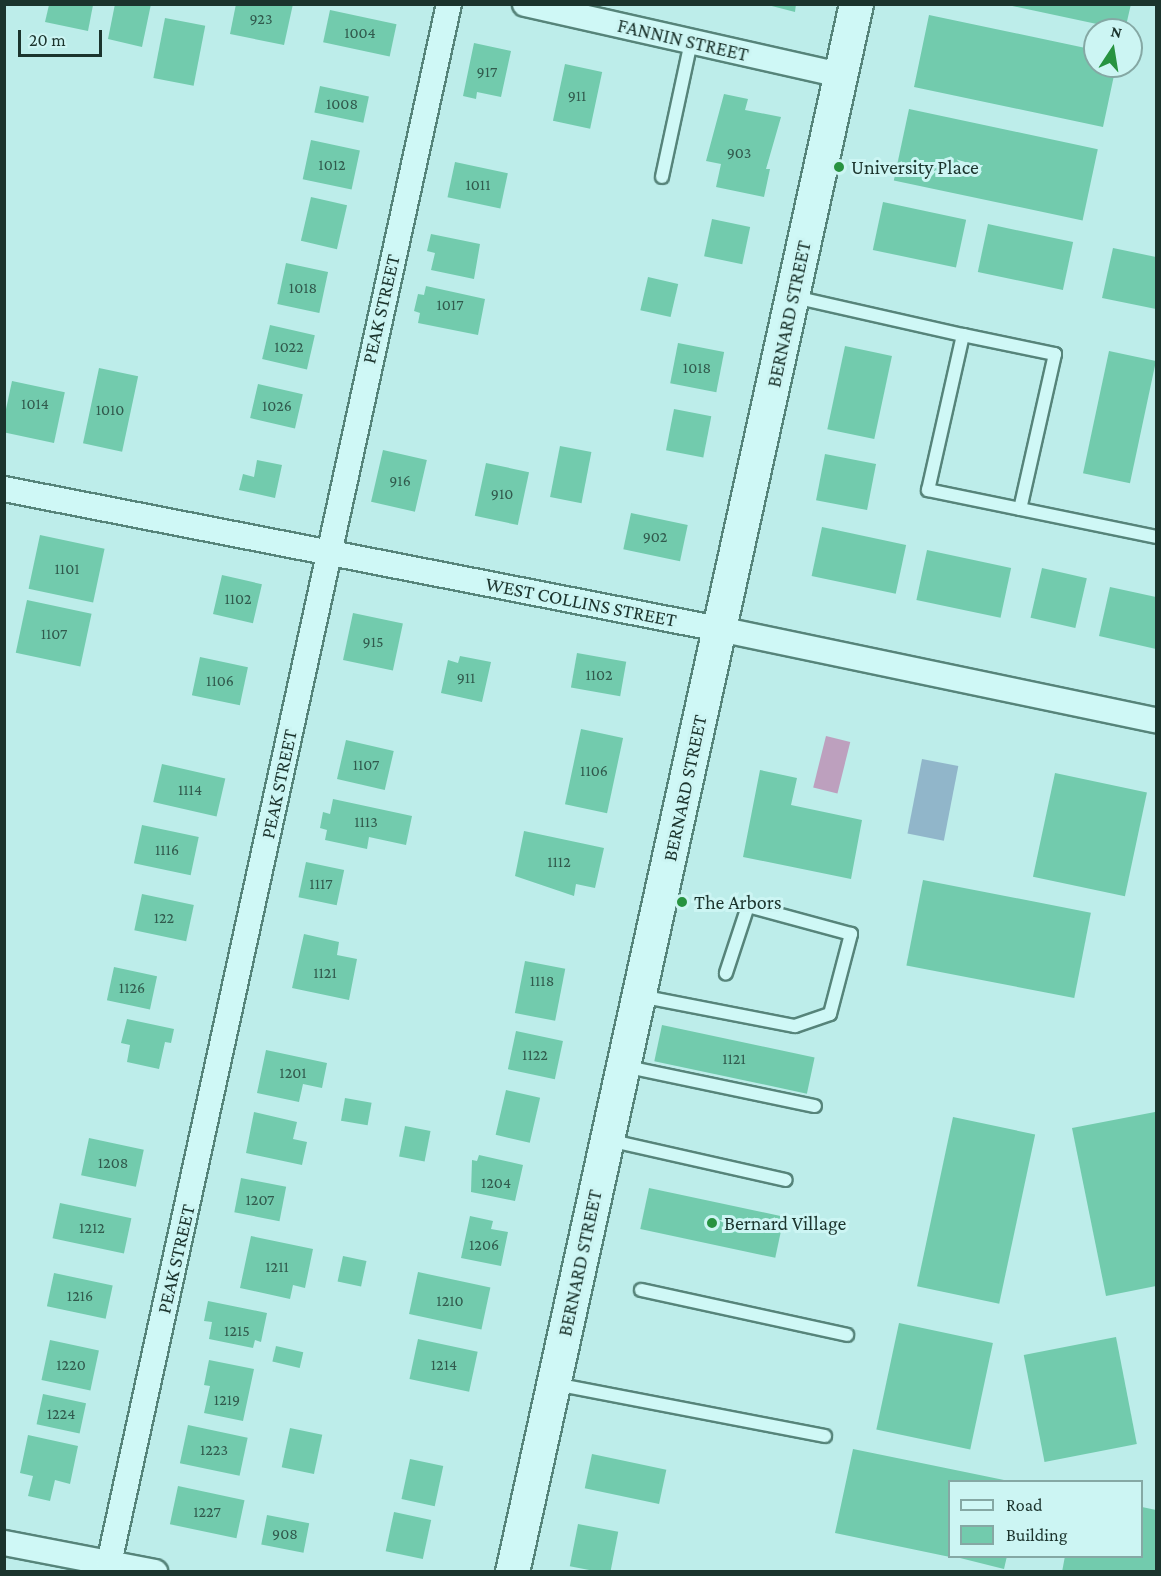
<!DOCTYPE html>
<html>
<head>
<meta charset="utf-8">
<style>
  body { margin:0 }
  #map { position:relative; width:1161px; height:1576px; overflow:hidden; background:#bdedea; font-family:"Crimson Pro",serif }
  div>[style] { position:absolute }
  .green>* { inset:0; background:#91b6ca; transform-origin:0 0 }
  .water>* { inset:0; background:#bda0be; transform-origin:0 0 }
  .building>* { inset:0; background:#72cbad; transform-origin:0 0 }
  .roads { filter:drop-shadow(2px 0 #56847a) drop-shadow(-2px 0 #56847a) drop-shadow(0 2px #56847a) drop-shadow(0 -2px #56847a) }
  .lane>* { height:12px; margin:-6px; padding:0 6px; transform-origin:6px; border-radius:6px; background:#cff8f6 }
  .street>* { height:24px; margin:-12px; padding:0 12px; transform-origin:12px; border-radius:12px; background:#cff8f6 }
  .secondary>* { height:33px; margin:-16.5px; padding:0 16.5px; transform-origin:16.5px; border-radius:16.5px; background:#cff8f6 }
  .dots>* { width:16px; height:16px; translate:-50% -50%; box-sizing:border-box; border:3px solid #ccf5f3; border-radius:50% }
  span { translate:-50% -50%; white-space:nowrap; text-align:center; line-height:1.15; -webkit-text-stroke:6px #ccf5f3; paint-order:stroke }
  .number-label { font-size:16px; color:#315a4d }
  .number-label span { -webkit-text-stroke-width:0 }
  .street-label { font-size:20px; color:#1b342d }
  .poi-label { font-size:20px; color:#1b342d }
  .left { translate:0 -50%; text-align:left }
  .frame { position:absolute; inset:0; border:6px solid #1b342d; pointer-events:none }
  .legend { position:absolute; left:948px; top:1480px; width:195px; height:78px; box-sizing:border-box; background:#ccf5f3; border:2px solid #85a8a4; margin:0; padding:8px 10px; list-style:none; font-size:18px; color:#1b342d }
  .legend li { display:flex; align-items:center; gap:12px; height:30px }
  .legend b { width:30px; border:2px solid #85a8a4 }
  .north { position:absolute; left:1083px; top:18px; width:60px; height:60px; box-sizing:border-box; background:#ccf5f3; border:2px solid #85a8a4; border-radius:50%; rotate:12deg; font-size:16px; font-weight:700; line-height:24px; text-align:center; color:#1b342d }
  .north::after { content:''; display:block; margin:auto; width:21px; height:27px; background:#279340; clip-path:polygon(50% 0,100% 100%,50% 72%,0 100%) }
  .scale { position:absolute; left:18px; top:30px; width:84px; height:27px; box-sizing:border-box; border:3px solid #1b342d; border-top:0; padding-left:8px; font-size:18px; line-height:21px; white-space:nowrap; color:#1b342d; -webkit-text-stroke:4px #ccf5f3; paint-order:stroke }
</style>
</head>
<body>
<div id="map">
  <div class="green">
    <i style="left:922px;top:759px;width:37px;height:76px;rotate:11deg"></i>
  </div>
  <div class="water">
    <i style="left:826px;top:736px;width:25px;height:53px;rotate:14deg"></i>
  </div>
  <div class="building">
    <i style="clip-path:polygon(115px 4px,151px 4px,142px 47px,108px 39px)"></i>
    <i style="clip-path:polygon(236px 4px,293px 4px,284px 45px,230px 34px)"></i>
    <i style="clip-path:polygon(764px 4px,796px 4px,795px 12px)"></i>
    <i style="clip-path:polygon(1003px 4px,1131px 4px,1125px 30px)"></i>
    <i style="clip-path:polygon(49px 5px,93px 5px,88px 31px,45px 22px)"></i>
    <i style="left:330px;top:10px;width:68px;height:33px;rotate:12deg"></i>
    <i style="clip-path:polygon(929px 15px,1095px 50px,1095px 66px,1116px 66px,1103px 127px,914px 87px)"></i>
    <i style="left:165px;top:18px;width:41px;height:61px;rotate:11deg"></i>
    <i style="clip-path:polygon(474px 43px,511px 51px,501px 97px,477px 92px,476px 99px,463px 96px)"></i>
    <i style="left:565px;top:64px;width:38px;height:58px;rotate:12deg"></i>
    <i style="left:320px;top:86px;width:50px;height:27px;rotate:12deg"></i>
    <i style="clip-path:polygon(724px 94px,748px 99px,745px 110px,781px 117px,766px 169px,770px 169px,764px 197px,716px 187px,721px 164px,706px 161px)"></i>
    <i style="left:909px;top:109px;width:193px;height:73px;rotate:12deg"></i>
    <i style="left:311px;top:140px;width:50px;height:40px;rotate:12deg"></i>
    <i style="left:455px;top:162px;width:54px;height:36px;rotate:12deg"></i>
    <i style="left:311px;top:197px;width:37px;height:45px;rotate:13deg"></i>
    <i style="left:883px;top:202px;width:85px;height:49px;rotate:12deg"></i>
    <i style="left:712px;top:219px;width:39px;height:38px;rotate:12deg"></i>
    <i style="left:988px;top:224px;width:87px;height:49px;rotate:12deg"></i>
    <i style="clip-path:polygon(431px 234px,480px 244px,474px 279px,431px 270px,435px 253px,427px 251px)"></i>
    <i style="clip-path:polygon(1113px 248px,1156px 257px,1156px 309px,1102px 298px)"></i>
    <i style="left:286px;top:263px;width:43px;height:42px;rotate:12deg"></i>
    <i style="left:648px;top:277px;width:31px;height:34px;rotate:13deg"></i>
    <i style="clip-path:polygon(426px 286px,485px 299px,478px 335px,418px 323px,420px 313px,414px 311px,418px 294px,424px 295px)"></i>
    <i style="left:270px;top:325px;width:46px;height:35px;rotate:13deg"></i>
    <i style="left:678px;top:343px;width:47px;height:41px;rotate:11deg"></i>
    <i style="left:845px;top:346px;width:48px;height:85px;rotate:12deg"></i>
    <i style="left:1109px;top:351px;width:48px;height:125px;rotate:12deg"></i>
    <i style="left:99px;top:368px;width:40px;height:77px;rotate:12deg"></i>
    <i style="left:12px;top:381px;width:54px;height:52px;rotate:12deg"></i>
    <i style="left:258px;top:384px;width:46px;height:35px;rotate:13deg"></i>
    <i style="left:674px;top:409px;width:38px;height:42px;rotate:11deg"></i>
    <i style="left:560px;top:446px;width:32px;height:52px;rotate:11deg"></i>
    <i style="left:383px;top:450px;width:45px;height:53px;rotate:13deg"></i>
    <i style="left:825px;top:454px;width:52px;height:47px;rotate:11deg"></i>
    <i style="clip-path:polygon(257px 460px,282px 465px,275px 498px,239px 490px,243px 474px,254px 477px)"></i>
    <i style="left:486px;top:463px;width:44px;height:54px;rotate:12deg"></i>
    <i style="left:631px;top:513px;width:58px;height:37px;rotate:12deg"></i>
    <i style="left:822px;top:527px;width:86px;height:50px;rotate:12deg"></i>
    <i style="left:40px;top:535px;width:66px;height:55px;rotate:12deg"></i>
    <i style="left:927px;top:550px;width:86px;height:51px;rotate:12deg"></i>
    <i style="left:1042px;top:568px;width:46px;height:51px;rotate:13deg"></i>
    <i style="left:222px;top:575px;width:41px;height:40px;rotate:13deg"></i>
    <i style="clip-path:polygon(1110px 587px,1156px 597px,1156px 649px,1099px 636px)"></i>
    <i style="left:27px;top:600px;width:66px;height:54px;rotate:12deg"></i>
    <i style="left:353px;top:613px;width:51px;height:48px;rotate:12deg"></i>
    <i style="left:577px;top:653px;width:50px;height:35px;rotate:10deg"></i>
    <i style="clip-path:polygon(460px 656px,491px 662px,482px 702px,441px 693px,448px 660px,458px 663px)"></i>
    <i style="left:200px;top:657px;width:49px;height:39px;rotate:12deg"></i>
    <i style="left:581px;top:729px;width:43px;height:77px;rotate:12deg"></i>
    <i style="left:346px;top:740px;width:49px;height:40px;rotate:13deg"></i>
    <i style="left:162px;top:764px;width:65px;height:39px;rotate:13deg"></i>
    <i style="clip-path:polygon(760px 770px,797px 778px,791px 805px,862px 820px,851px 879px,743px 857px)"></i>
    <i style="left:1055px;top:773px;width:94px;height:106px;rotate:12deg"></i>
    <i style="clip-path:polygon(333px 799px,412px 816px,406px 845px,369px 837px,367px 849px,325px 840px,327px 830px,320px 828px,323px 812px,330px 814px)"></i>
    <i style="left:142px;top:825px;width:58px;height:39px;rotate:12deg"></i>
    <i style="clip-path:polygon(524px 831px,604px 848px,595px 888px,576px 884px,574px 896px,515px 876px)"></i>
    <i style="left:306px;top:862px;width:39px;height:36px;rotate:12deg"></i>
    <i style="left:923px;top:880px;width:171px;height:87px;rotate:11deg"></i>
    <i style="left:142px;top:894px;width:53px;height:37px;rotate:12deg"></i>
    <i style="clip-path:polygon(304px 934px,339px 942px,337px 955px,357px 959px,349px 1000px,292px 988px)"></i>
    <i style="left:525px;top:961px;width:41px;height:53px;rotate:11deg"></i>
    <i style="left:114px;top:967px;width:44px;height:34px;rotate:12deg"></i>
    <i style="clip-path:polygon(127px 1019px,174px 1029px,171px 1043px,165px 1042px,159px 1069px,127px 1062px,130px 1045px,121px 1043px)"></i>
    <i style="left:662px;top:1025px;width:156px;height:37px;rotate:12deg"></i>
    <i style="left:516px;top:1031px;width:48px;height:39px;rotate:12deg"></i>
    <i style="clip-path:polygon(266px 1050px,327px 1063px,322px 1088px,303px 1084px,299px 1102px,257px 1093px)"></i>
    <i style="left:506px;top:1090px;width:35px;height:46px;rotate:13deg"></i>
    <i style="left:345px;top:1098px;width:27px;height:23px;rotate:10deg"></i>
    <i style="clip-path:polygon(254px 1112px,297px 1122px,293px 1139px,307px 1142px,302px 1165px,246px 1153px)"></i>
    <i style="clip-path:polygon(1155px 1112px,1156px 1286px,1106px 1296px,1072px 1128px)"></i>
    <i style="left:953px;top:1117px;width:84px;height:173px;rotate:12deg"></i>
    <i style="left:405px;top:1126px;width:26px;height:31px;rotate:11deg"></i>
    <i style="left:89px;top:1138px;width:56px;height:38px;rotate:12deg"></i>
    <i style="clip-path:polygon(479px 1155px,523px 1165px,515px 1201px,471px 1192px,472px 1160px,477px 1161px)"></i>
    <i style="left:241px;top:1178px;width:46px;height:35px;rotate:11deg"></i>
    <i style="left:649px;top:1188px;width:138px;height:42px;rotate:12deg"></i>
    <i style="left:60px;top:1203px;width:73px;height:36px;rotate:12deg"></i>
    <i style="clip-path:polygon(470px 1216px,493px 1221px,491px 1229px,508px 1232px,501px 1266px,461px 1258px)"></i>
    <i style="clip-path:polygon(251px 1236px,313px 1249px,305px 1288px,293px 1285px,290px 1299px,240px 1288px)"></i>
    <i style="left:343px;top:1256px;width:24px;height:26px;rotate:12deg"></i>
    <i style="left:418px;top:1272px;width:74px;height:43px;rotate:12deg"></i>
    <i style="left:54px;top:1273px;width:60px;height:34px;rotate:12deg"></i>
    <i style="clip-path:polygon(208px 1301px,267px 1313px,261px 1342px,255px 1340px,253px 1348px,209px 1339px,212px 1322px,204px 1321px)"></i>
    <i style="left:899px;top:1323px;width:96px;height:109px;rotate:12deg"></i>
    <i style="left:1116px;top:1337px;width:109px;height:94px;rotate:79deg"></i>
    <i style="left:418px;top:1339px;width:61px;height:41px;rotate:12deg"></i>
    <i style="left:50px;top:1340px;width:50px;height:41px;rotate:12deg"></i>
    <i style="left:276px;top:1346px;width:28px;height:16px;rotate:13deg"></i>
    <i style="clip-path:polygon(209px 1360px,254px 1369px,243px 1421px,204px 1413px,210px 1386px,204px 1385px)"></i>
    <i style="left:43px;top:1394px;width:44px;height:31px;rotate:12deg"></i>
    <i style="left:188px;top:1425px;width:61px;height:39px;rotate:12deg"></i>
    <i style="left:290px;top:1428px;width:33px;height:40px;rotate:12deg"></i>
    <i style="clip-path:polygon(28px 1435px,78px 1446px,70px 1484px,55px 1480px,50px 1501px,28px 1496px,33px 1476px,20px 1473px)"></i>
    <i style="clip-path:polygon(853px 1449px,1004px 1480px,1004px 1482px,950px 1482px,950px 1557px,835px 1533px)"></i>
    <i style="left:592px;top:1454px;width:76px;height:35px;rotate:12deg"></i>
    <i style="left:410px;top:1459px;width:34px;height:41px;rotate:12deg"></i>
    <i style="left:178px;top:1486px;width:68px;height:39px;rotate:12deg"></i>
    <i style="clip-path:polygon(1142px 1507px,1156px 1510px,1156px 1572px,1062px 1572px,1065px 1556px,1142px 1556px)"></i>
    <i style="left:394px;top:1512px;width:38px;height:40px;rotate:12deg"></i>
    <i style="left:267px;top:1515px;width:43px;height:30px;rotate:11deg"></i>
    <i style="left:578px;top:1524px;width:41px;height:43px;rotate:11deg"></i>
    <i style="clip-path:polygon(952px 1556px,1007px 1556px,1004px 1569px)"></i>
  </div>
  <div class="roads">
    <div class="lane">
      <i style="left:662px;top:177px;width:138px;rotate:-77.9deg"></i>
      <i style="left:794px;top:297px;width:173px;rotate:12.7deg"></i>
      <i style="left:963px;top:335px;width:159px;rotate:102.7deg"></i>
      <i style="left:928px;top:490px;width:233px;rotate:11.6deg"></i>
      <i style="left:963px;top:335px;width:94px;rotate:11.7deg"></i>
      <i style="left:1055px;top:354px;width:159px;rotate:102.7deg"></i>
      <i style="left:640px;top:996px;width:158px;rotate:11deg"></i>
      <i style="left:795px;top:1026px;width:37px;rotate:-19deg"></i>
      <i style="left:830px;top:1014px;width:83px;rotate:-75.3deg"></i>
      <i style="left:851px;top:934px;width:107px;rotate:-164.8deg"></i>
      <i style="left:748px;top:906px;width:71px;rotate:108.2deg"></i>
      <i style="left:623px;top:1066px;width:196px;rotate:11.8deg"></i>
      <i style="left:608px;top:1140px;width:182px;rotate:12.7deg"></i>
      <i style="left:641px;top:1290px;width:211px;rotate:12.3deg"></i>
      <i style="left:555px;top:1384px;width:275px;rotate:10.9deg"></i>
    </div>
    <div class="street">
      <i style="left:525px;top:4px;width:323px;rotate:12.7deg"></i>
      <i style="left:4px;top:489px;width:729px;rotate:11.08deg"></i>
      <i style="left:719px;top:629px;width:446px;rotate:11.8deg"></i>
      <i style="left:4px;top:1543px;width:154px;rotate:10.9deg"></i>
      <i style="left:109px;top:1563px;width:1596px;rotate:-77.7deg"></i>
    </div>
    <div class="secondary">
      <i style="left:512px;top:1572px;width:1605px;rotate:-77.63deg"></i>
    </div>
  </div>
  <div class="dots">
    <i style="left:839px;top:167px;background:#279340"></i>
    <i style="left:682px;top:902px;background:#279340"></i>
    <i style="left:712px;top:1223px;background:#279340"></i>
  </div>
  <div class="number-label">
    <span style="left:261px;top:19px">923</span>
    <span style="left:360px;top:33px">1004</span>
    <span style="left:487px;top:72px">917</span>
    <span style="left:577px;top:96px">911</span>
    <span style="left:342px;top:104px">1008</span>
    <span style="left:739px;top:153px">903</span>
    <span style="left:332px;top:165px">1012</span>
    <span style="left:478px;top:185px">1011</span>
    <span style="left:303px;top:288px">1018</span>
    <span style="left:450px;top:305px">1017</span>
    <span style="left:289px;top:347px">1022</span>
    <span style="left:697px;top:368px">1018</span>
    <span style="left:35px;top:404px">1014</span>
    <span style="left:277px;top:406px">1026</span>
    <span style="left:110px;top:410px">1010</span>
    <span style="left:400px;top:481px">916</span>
    <span style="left:502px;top:494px">910</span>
    <span style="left:655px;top:537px">902</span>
    <span style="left:67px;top:569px">1101</span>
    <span style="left:238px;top:599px">1102</span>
    <span style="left:54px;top:634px">1107</span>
    <span style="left:373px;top:642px">915</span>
    <span style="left:599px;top:675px">1102</span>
    <span style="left:466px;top:678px">911</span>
    <span style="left:220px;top:681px">1106</span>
    <span style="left:366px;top:765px">1107</span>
    <span style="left:594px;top:771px">1106</span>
    <span style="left:190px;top:790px">1114</span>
    <span style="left:366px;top:822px">1113</span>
    <span style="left:167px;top:850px">1116</span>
    <span style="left:559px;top:862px">1112</span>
    <span style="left:321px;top:884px">1117</span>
    <span style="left:164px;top:918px">122</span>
    <span style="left:325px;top:973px">1121</span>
    <span style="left:542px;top:981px">1118</span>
    <span style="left:132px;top:988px">1126</span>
    <span style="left:535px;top:1055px">1122</span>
    <span style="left:734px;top:1059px">1121</span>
    <span style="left:293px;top:1073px">1201</span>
    <span style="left:113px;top:1163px">1208</span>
    <span style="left:496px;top:1183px">1204</span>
    <span style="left:260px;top:1200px">1207</span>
    <span style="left:92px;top:1228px">1212</span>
    <span style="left:484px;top:1245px">1206</span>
    <span style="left:277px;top:1267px">1211</span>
    <span style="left:80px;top:1296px">1216</span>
    <span style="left:450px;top:1301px">1210</span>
    <span style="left:237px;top:1331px">1215</span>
    <span style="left:71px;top:1365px">1220</span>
    <span style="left:444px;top:1365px">1214</span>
    <span style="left:227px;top:1400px">1219</span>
    <span style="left:61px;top:1414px">1224</span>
    <span style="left:214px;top:1450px">1223</span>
    <span style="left:207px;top:1512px">1227</span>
    <span style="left:285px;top:1534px">908</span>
  </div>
  <div class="street-label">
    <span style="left:683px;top:40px;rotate:13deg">FANNIN STREET</span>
    <span style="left:381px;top:309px;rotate:-77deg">PEAK STREET</span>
    <span style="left:789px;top:314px;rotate:-78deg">BERNARD STREET</span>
    <span style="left:581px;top:602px;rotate:11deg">WEST COLLINS STREET</span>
    <span style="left:279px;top:784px;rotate:-78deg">PEAK STREET</span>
    <span style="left:685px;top:788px;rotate:-78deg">BERNARD STREET</span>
    <span style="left:176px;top:1259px;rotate:-77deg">PEAK STREET</span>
    <span style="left:580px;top:1263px;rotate:-78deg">BERNARD STREET</span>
  </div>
  <div class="poi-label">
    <span class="left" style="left:851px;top:167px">University Place</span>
    <span class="left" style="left:694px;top:902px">The Arbors</span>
    <span class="left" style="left:724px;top:1223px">Bernard Village</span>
  </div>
  <div class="frame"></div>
  <ul class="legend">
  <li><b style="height:8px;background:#cff8f6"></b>Road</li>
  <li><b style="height:16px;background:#72cbad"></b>Building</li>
  </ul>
  <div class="north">N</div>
  <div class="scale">20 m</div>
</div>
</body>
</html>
